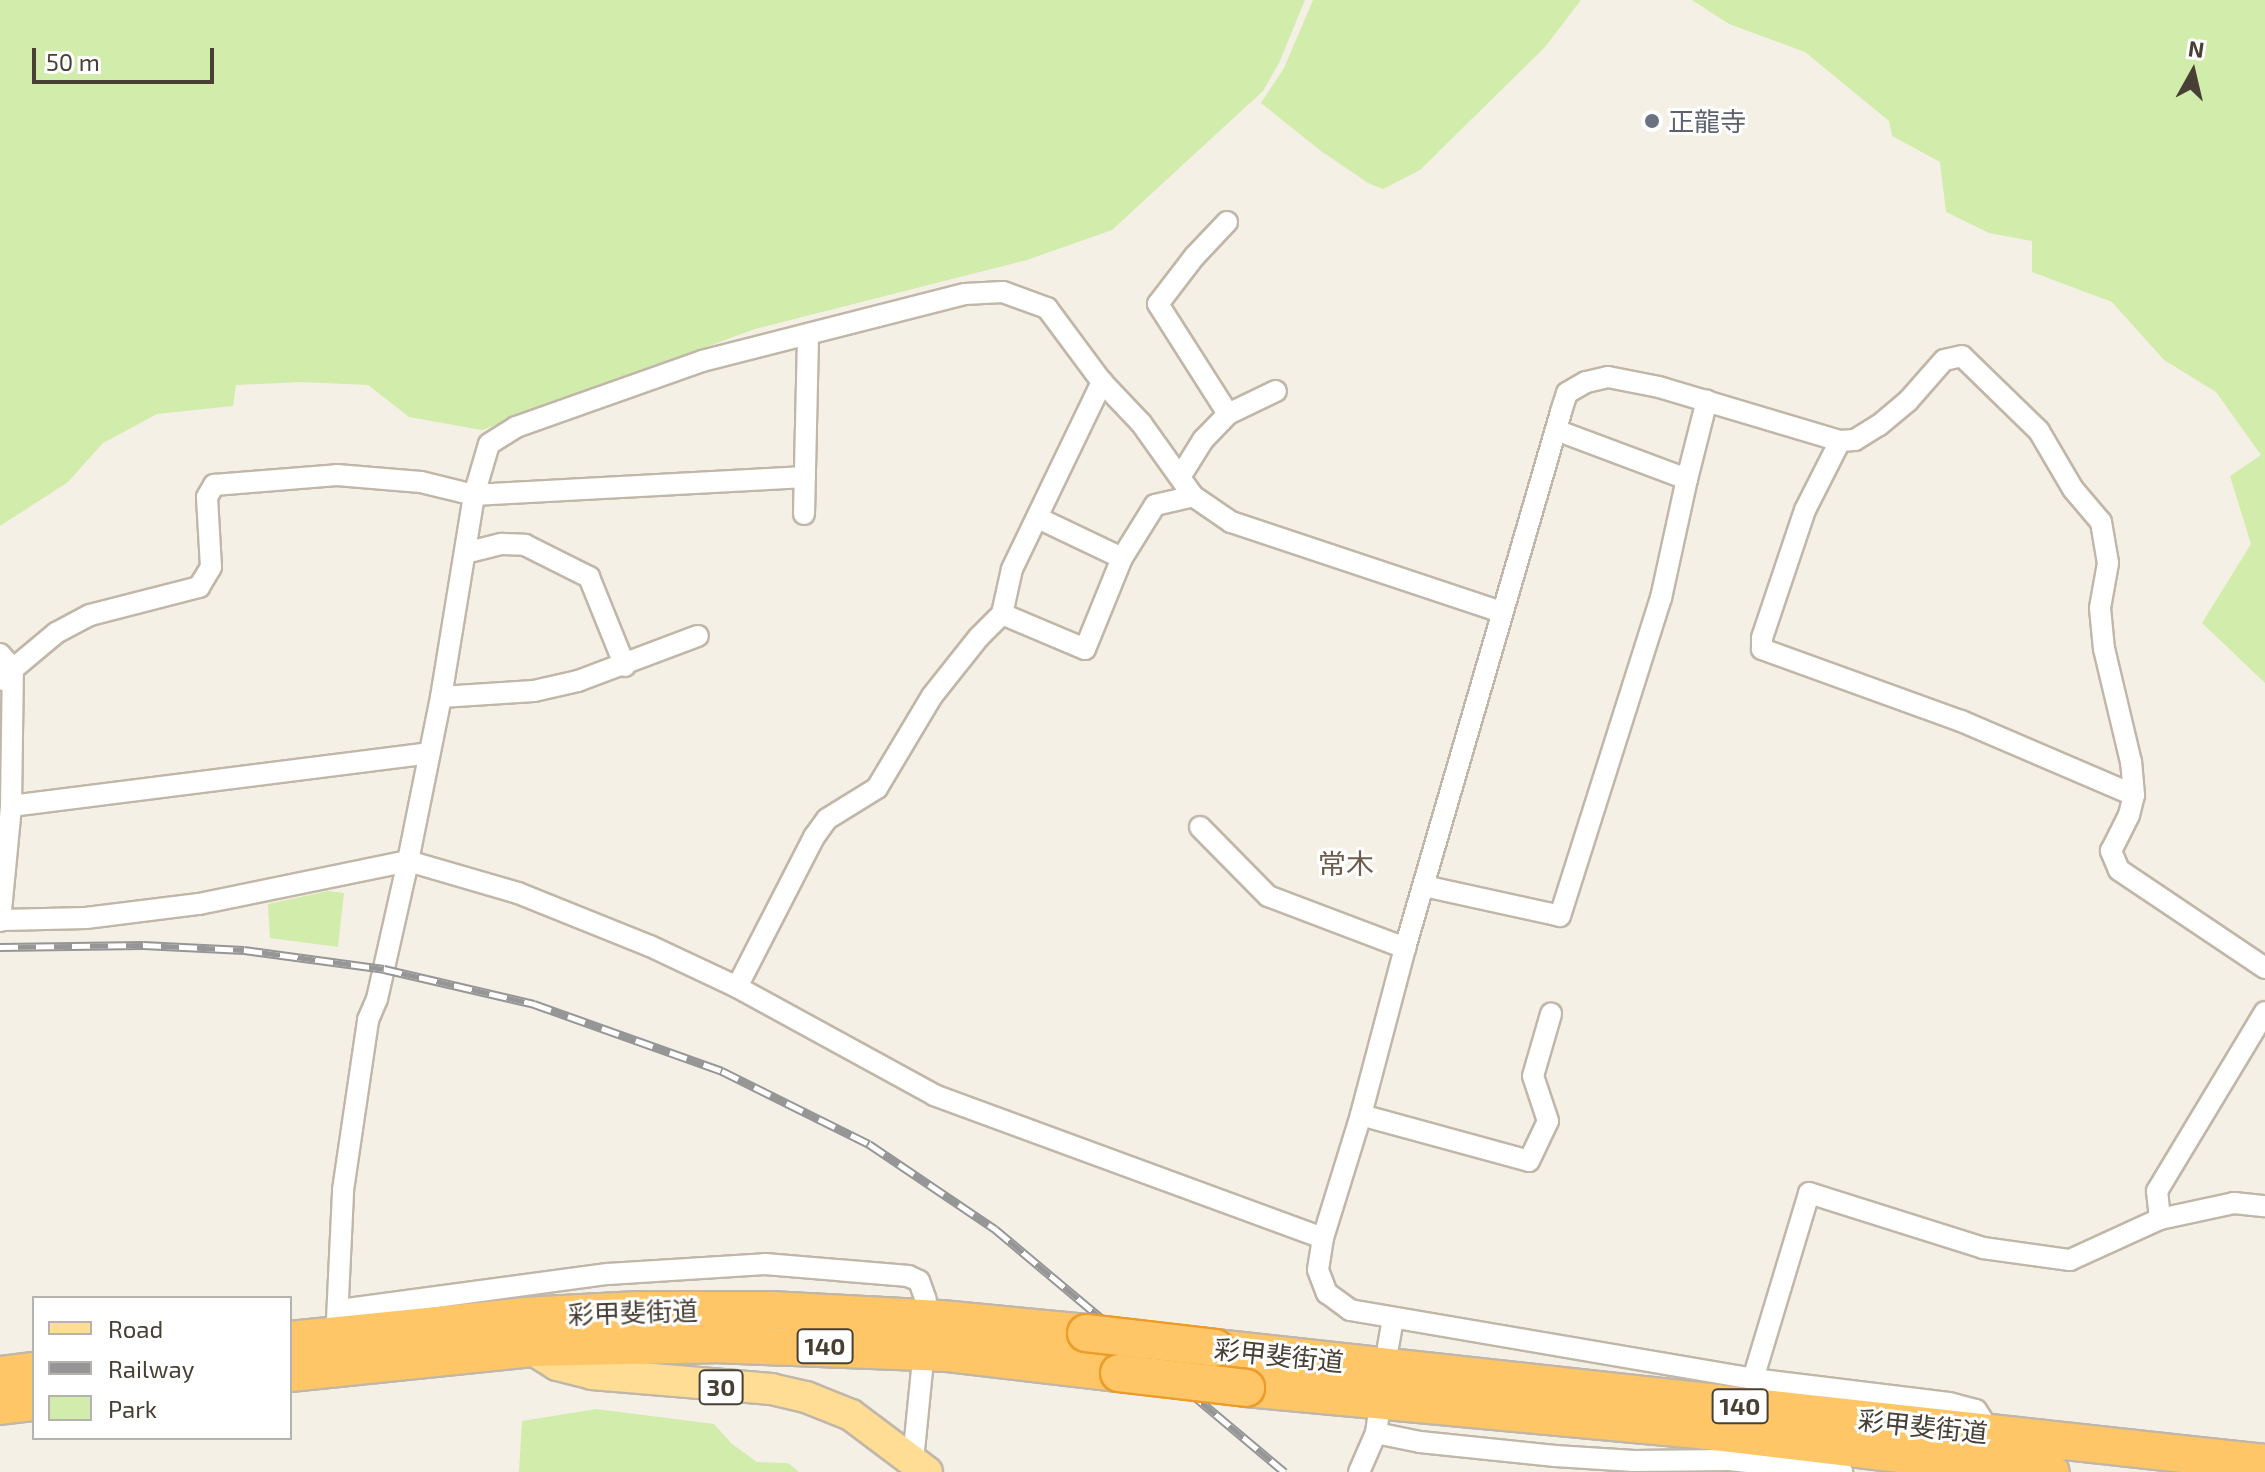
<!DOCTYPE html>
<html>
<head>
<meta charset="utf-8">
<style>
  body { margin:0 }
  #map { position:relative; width:2265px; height:1472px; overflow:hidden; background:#f5f0e6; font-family:"Exo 2","Noto Sans JP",sans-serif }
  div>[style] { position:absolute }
  .green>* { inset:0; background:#d2ecab }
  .roads { filter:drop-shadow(2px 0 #c1b7a8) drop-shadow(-2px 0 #c1b7a8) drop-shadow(0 2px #c1b7a8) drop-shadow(0 -2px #c1b7a8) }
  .street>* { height:20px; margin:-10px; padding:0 10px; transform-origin:10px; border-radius:10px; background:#fff }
  .primary>* { height:30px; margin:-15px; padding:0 15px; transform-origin:15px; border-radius:15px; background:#ffdd95 }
  .highway>* { height:36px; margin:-18px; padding:0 18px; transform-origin:18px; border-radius:18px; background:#ffc667 }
  .rail>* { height:9px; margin-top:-4.5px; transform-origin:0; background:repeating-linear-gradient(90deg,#fff 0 18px,#969696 0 36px); box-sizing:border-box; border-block:2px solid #969696 }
  .bridges { filter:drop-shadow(2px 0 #eb9c2a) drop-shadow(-2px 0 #eb9c2a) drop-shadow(0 2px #eb9c2a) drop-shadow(0 -2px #eb9c2a) }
  .highway-bridge>* { height:36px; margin:-18px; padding:0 18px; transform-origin:18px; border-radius:18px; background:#ffc667 }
  .dots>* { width:22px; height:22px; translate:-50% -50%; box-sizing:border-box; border:4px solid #fff; border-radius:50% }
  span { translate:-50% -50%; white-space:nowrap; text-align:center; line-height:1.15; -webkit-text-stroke:6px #fff; paint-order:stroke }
  .shield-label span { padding:2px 6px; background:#fff; border:2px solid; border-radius:6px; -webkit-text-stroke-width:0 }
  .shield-label { font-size:24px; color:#484035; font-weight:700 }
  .worship-label { font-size:26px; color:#5b616d }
  .left { translate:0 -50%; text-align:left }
  .street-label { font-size:26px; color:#484035 }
  .neighbourhood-label { font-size:28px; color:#6c5d4b }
  .legend { position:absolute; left:32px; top:1296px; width:260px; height:144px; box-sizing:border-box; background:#fff; border:2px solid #b6b3ae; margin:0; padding:10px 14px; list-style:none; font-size:24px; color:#484035 }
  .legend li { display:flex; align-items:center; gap:16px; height:40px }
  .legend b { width:40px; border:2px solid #b6b3ae }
  .north { position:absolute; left:2153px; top:32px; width:80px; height:80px; -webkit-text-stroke:6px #fff; paint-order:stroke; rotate:8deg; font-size:22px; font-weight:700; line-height:32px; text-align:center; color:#484035 }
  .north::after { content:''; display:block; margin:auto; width:28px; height:36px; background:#484035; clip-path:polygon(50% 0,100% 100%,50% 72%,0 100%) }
  .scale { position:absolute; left:32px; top:48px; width:182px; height:36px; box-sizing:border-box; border:4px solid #484035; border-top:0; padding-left:10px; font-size:24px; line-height:28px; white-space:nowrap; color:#484035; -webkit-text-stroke:6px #fff; paint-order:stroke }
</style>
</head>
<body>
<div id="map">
  <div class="green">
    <i style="clip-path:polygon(0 0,1305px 0,1279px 63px,1263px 91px,1112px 230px,1027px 260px,755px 329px,482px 430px,409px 417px,368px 385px,301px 382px,236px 385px,233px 406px,157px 414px,103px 443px,68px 482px,0 526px)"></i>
    <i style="clip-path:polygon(1313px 0,1581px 0,1545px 47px,1420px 170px,1383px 189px,1368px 183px,1321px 151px,1261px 103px,1284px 68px)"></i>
    <i style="clip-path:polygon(1692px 0,2265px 0,2265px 683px,2202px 623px,2251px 544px,2230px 476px,2261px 455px,2216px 392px,2164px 360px,2112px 302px,2032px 272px,2032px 241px,1989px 233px,1946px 212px,1940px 162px,1892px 136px,1889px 121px,1805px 52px,1729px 24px)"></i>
    <i style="clip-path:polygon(328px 891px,344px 893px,338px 947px,270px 938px,268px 904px)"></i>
    <i style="clip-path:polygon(596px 1409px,714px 1424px,732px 1444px,757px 1462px,788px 1463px,799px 1472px,519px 1472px,522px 1421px)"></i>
  </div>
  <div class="roads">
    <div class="street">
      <i style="left:1227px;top:222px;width:48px;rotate:133.3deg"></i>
      <i style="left:1194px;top:257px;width:59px;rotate:127.5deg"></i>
      <i style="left:1158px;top:304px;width:130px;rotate:57.5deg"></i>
      <i style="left:1556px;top:430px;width:140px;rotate:20.5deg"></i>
      <i style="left:1687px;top:479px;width:81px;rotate:-75.8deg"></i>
      <i style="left:1840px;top:441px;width:77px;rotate:116.9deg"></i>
      <i style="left:1805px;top:510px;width:135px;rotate:108.6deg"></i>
      <i style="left:1762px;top:638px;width:11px;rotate:90deg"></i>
      <i style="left:1762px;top:649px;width:212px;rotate:19.9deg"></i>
      <i style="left:1961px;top:721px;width:188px;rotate:23.2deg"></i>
      <i style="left:1180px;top:477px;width:44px;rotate:-58.1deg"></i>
      <i style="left:1203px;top:440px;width:36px;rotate:-46deg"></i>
      <i style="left:1228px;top:414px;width:53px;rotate:-25.6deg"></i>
      <i style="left:804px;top:514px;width:180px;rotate:-88.7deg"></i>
      <i style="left:1038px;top:518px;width:93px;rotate:25.5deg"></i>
      <i style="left:465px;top:553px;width:38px;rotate:-14deg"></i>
      <i style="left:502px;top:544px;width:23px;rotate:2deg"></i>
      <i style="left:525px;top:545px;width:72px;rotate:26.6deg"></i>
      <i style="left:589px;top:577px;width:96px;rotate:68deg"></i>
      <i style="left:1002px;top:614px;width:90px;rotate:22.9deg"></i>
      <i style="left:1085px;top:649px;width:98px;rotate:-67.9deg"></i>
      <i style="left:1122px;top:558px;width:62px;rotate:-58.1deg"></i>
      <i style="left:1155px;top:505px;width:39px;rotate:-13deg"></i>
      <i style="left:0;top:654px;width:20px;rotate:49deg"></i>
      <i style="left:13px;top:669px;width:14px;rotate:126deg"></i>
      <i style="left:441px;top:697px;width:93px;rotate:-3.7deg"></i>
      <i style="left:534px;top:691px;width:45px;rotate:-12.8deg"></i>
      <i style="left:578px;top:681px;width:128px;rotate:-20.6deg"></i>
      <i style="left:11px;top:806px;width:421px;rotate:-7.2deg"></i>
      <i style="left:1200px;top:827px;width:97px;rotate:45.4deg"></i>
      <i style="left:1268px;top:896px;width:147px;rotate:20.8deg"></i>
      <i style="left:1424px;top:886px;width:139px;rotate:12.4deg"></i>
      <i style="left:1560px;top:916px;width:334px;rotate:-72.4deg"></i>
      <i style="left:1661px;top:598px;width:122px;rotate:-77.7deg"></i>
      <i style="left:3px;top:920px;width:83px;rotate:-1.4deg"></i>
      <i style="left:86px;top:918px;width:114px;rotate:-7.1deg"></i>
      <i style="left:199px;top:904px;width:213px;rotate:-11.6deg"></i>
      <i style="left:408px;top:861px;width:115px;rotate:16.2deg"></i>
      <i style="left:518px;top:893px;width:142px;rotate:21.9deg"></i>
      <i style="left:650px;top:946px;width:96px;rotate:25.2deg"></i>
      <i style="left:737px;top:987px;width:225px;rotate:28.7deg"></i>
      <i style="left:934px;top:1095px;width:414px;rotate:20.2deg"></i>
      <i style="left:0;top:921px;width:116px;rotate:-84.5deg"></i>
      <i style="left:11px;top:806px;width:137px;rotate:-89.2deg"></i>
      <i style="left:13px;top:669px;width:56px;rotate:-39.9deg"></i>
      <i style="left:56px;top:633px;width:38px;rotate:-28deg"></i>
      <i style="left:90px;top:615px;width:113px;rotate:-14.4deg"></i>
      <i style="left:199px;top:587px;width:23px;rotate:-59deg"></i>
      <i style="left:211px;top:567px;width:70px;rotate:-93.3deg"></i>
      <i style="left:207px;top:497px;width:14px;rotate:-60deg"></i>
      <i style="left:214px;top:485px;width:123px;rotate:-4.6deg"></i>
      <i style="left:337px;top:475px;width:84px;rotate:4.8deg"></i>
      <i style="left:421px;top:482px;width:55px;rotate:13.8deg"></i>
      <i style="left:474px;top:495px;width:331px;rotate:-3.1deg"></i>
      <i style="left:2265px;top:968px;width:176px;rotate:-146.1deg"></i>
      <i style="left:2119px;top:870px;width:21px;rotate:-113deg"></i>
      <i style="left:2111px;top:851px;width:40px;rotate:-63.4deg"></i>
      <i style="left:2129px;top:815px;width:21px;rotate:-76deg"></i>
      <i style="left:2134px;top:795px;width:33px;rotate:-95deg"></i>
      <i style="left:2131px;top:762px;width:116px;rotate:-103.4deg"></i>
      <i style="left:2104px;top:649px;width:41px;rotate:-95.6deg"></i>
      <i style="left:2100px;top:608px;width:46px;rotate:-79.9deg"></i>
      <i style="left:2108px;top:563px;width:42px;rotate:-99.7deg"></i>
      <i style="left:2101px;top:522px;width:43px;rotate:-130.3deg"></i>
      <i style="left:2073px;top:489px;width:67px;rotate:-120.4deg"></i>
      <i style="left:2039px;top:431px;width:107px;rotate:-135.8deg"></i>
      <i style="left:1962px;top:356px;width:18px;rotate:167deg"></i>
      <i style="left:1944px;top:360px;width:55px;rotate:131.3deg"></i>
      <i style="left:1908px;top:401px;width:38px;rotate:140deg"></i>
      <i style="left:1879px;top:425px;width:28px;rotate:148deg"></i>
      <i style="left:1855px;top:440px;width:15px;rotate:176deg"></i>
      <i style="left:1840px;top:441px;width:189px;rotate:-163.4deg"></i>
      <i style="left:1659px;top:387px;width:52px;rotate:-168.9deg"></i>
      <i style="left:1608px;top:377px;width:23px;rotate:167deg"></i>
      <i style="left:1586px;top:382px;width:22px;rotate:150deg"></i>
      <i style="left:1567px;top:393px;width:20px;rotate:108deg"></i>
      <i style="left:1561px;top:412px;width:558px;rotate:106.23deg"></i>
      <i style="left:1405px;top:948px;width:173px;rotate:104.8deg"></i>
      <i style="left:1361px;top:1115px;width:129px;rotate:107.2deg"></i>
      <i style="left:1323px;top:1238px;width:32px;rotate:99deg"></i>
      <i style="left:1318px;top:1270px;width:25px;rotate:69deg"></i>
      <i style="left:1327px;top:1293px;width:29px;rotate:36deg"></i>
      <i style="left:1350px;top:1310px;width:409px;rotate:9.7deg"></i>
      <i style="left:1753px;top:1379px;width:194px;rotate:-73.2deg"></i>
      <i style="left:1809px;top:1193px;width:182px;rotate:17.5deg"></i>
      <i style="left:1983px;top:1248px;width:88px;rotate:7.9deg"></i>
      <i style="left:2070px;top:1260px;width:99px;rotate:-24.5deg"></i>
      <i style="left:2160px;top:1219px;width:76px;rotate:-12.2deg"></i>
      <i style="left:2234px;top:1203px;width:31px;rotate:6deg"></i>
      <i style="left:737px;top:987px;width:169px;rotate:-62.8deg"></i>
      <i style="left:814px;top:837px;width:22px;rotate:-54deg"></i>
      <i style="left:827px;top:819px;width:59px;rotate:-31.8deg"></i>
      <i style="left:877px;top:788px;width:107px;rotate:-59.1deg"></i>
      <i style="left:932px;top:696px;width:75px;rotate:-51.5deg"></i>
      <i style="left:979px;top:637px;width:33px;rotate:-45deg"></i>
      <i style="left:1002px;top:614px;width:46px;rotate:-77.5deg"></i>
      <i style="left:1012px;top:569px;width:208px;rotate:-64.3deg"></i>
      <i style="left:1361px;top:1115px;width:174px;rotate:15.3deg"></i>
      <i style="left:1529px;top:1161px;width:44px;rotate:-64.6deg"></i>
      <i style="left:1548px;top:1121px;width:47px;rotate:-108.4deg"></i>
      <i style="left:1533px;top:1076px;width:65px;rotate:-73.8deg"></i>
      <i style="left:2160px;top:1219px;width:28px;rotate:-96deg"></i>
      <i style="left:2157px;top:1191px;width:209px;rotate:-58.9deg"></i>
      <i style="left:340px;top:1310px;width:270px;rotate:-7.7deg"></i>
      <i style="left:608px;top:1274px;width:157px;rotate:-3.6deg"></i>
      <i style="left:765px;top:1264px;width:144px;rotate:4.8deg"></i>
      <i style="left:908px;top:1276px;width:12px;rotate:24deg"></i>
      <i style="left:919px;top:1281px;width:20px;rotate:70deg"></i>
      <i style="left:336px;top:1341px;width:151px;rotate:-87.3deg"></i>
      <i style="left:343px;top:1190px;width:172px;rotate:-81.6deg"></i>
      <i style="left:368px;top:1020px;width:23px;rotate:-67deg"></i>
      <i style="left:377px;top:999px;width:141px;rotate:-77.3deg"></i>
      <i style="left:408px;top:861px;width:167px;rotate:-78.6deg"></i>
      <i style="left:441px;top:697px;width:205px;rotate:-80.7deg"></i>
      <i style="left:474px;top:495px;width:53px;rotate:-73.6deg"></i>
      <i style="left:489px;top:444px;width:32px;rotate:-32deg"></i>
      <i style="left:516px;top:427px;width:197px;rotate:-19.5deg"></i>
      <i style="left:702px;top:361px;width:271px;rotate:-14.3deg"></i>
      <i style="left:965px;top:294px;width:38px;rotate:-3deg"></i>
      <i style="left:1003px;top:292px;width:47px;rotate:20deg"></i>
      <i style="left:1047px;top:308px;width:92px;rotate:53.4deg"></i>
      <i style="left:1102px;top:382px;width:57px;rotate:46.4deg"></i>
      <i style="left:1141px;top:423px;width:90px;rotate:54.5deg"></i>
      <i style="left:1193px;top:496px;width:46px;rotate:34.4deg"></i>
      <i style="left:1231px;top:522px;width:286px;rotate:18.4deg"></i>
      <i style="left:1388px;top:1347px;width:27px;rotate:-80deg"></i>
      <i style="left:1753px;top:1379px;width:197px;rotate:7deg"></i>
      <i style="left:1949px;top:1403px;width:28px;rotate:15deg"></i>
      <i style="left:1976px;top:1410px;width:27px;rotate:57deg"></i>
      <i style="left:1376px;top:1433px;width:45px;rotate:11.6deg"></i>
      <i style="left:1420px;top:1442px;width:136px;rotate:5.9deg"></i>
      <i style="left:1555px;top:1456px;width:79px;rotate:3.6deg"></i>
      <i style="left:1634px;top:1461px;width:95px;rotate:-0.6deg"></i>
      <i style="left:1729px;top:1460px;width:114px;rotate:6.1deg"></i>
      <i style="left:913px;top:1460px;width:90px;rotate:-84.3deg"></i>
      <i style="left:1359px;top:1472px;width:43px;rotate:-66.4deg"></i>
      <i style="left:1376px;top:1433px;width:14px;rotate:-82deg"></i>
    </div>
    <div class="primary">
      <i style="left:529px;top:1342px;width:6px;rotate:81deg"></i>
      <i style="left:530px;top:1348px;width:32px;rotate:32deg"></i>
      <i style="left:557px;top:1365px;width:36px;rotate:14deg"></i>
      <i style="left:592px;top:1374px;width:180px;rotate:4.8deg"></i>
      <i style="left:771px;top:1389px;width:36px;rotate:13deg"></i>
      <i style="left:806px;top:1397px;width:48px;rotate:21.8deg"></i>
      <i style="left:851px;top:1415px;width:95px;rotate:36.9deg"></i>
    </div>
    <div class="highway">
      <i style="left:290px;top:1340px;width:236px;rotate:-5.8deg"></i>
      <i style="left:525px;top:1316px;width:114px;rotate:-3deg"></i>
      <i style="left:639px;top:1310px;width:132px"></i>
      <i style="left:771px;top:1310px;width:170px;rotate:3deg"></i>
      <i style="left:941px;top:1319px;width:146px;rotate:5.5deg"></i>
      <i style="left:1215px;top:1348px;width:1056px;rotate:6.25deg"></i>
      <i style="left:290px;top:1373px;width:241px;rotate:-5.9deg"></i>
      <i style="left:530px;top:1348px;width:184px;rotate:-1.2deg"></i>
      <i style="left:714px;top:1344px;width:234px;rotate:2.2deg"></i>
      <i style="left:948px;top:1353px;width:172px;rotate:6.7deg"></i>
      <i style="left:0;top:1375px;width:34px;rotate:-7deg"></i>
      <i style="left:1246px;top:1388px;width:463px;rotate:5.3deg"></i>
      <i style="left:1707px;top:1431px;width:346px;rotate:6.8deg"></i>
      <i style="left:0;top:1406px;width:34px;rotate:-7deg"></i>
    </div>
  </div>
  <div class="rail">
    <i style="left:0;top:947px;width:143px;rotate:-0.8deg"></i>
    <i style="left:143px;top:945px;width:101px;rotate:2.8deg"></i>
    <i style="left:244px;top:950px;width:141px;rotate:7.7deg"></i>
    <i style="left:384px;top:969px;width:154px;rotate:13.1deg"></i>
    <i style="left:534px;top:1004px;width:200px;rotate:19.6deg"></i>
    <i style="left:722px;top:1071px;width:164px;rotate:26.4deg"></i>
    <i style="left:869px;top:1144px;width:152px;rotate:34deg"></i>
    <i style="left:995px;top:1229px;width:378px;rotate:40deg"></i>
  </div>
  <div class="bridges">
    <div class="highway-bridge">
      <i style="left:1086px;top:1333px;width:130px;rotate:6.6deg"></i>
      <i style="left:1119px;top:1373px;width:128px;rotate:6.7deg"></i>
    </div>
  </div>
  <div class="dots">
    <i style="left:1652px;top:121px;background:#6b7280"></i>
  </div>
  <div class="shield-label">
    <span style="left:825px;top:1346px">140</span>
    <span style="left:721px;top:1387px">30</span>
    <span style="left:1740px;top:1406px">140</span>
  </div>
  <div class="worship-label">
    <span class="left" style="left:1668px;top:121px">正龍寺</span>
  </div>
  <div class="street-label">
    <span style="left:633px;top:1312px;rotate:-2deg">彩甲斐街道</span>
    <span style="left:1279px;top:1355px;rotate:6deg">彩甲斐街道</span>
    <span style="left:1923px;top:1426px;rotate:6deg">彩甲斐街道</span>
  </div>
  <div class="neighbourhood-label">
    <span style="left:1346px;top:863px">常木</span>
  </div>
  <ul class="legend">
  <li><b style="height:10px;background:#ffdd95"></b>Road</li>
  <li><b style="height:10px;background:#969696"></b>Railway</li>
  <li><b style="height:22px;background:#d2ecab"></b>Park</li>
  </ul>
  <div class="north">N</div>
  <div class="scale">50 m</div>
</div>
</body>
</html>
